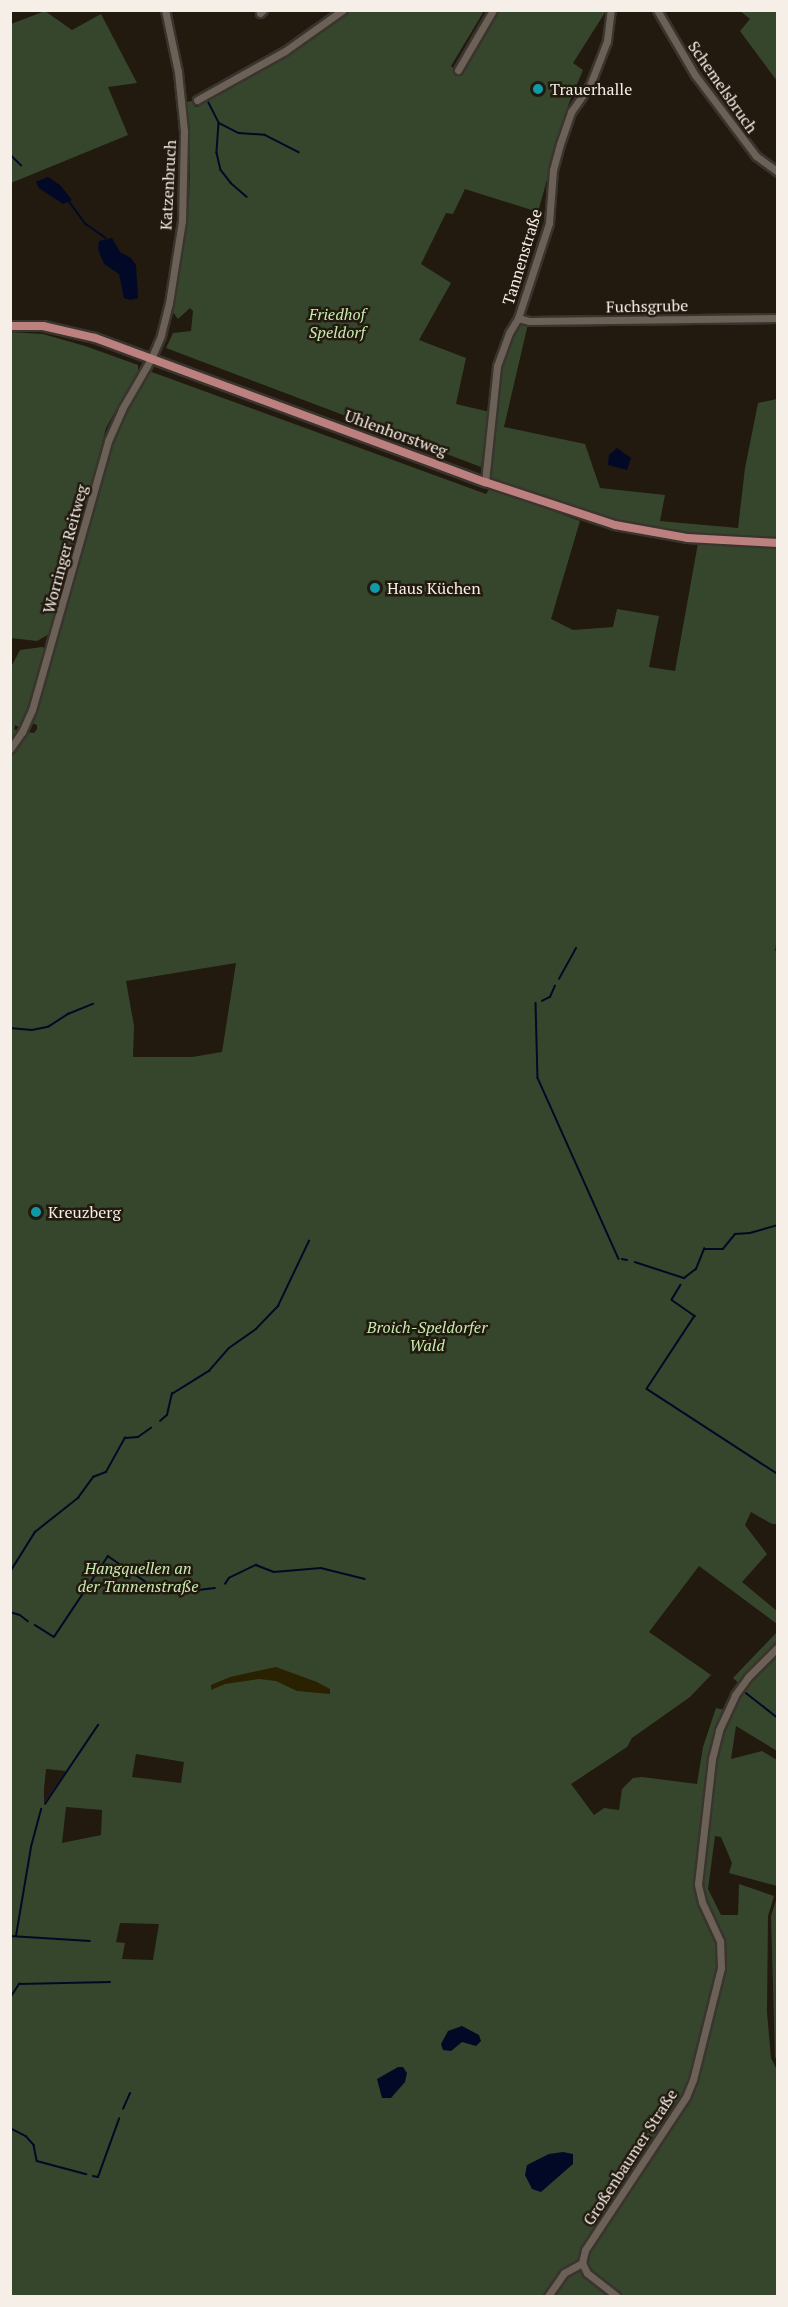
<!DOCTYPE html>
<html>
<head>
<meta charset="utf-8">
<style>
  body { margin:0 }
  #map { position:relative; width:788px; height:2307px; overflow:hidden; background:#22190f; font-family:"PT Serif",serif }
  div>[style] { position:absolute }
  .green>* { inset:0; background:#36462c }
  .sand>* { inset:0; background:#2a2101 }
  .water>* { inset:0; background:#020926 }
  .stream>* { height:1.5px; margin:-0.75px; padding:0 0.75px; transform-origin:0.75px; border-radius:0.75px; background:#020926 }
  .roads { filter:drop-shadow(2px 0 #3a342f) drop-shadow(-2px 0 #3a342f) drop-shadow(0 2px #3a342f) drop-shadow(0 -2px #3a342f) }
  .minor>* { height:7px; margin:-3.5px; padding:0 3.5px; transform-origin:3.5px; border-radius:3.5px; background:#6c6156 }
  .major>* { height:8px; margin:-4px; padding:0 4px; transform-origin:4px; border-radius:4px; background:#bc817e }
  .dots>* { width:16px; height:16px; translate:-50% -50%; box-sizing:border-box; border:3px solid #22190f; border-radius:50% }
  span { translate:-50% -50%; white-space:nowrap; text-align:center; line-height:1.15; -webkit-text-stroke:5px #22190f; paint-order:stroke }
  .street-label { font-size:16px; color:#f5efe8 }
  .poi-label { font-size:16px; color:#f5efe8 }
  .left { translate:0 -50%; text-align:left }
  .park-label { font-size:16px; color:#c5ecaf; font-style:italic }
  .frame { position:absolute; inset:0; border:12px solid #f5efe8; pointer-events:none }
</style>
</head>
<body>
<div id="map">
  <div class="green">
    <i style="clip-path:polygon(776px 10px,778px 12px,777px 81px,740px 31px,750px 19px,740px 11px)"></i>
    <i style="clip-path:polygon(45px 11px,72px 30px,101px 14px,137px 83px,108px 87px,128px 135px,11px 183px,11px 24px)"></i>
    <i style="clip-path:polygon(347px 11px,484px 11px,451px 66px,460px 74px,499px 11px,606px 11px,573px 63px,583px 70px,567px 108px,538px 212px,465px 189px,453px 214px,446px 213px,421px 264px,451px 283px,419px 340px,466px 358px,456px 404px,490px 412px,481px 467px,166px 348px,173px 333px,191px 331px,193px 311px,190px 308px,178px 319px,172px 311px,189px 201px,190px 159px,186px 102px,192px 101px,195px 107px,200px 106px,206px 95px,286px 53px)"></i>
    <i style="clip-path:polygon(519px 323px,528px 324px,504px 427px,585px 444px,600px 488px,665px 495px,660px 521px,738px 528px,745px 468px,758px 403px,777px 399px,777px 539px,672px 533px,626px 524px,580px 511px,495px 482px,490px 477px,501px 367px)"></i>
    <i style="clip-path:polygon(10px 332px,43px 334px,85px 346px,138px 365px,138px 371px,106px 428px,87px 501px,83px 502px,82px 507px,85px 508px,73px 555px,51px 633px,37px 641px,11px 638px)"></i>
    <i style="clip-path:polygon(evenodd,149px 371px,486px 494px,490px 488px,580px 521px,551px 619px,573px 630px,613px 627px,617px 609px,659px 616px,649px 667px,675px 671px,698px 543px,777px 547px,778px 932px,775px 951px,778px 951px,778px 1524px,772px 1524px,751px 1512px,745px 1525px,767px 1554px,742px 1582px,777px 1611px,777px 1624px,699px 1566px,649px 1632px,711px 1675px,690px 1697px,632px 1738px,627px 1747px,571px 1784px,594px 1815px,604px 1808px,619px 1810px,622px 1789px,633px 1778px,642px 1777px,697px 1784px,703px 1747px,716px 1708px,729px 1711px,743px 1687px,733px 1678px,777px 1632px,777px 1751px,736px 1726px,731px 1759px,762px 1751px,777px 1760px,777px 1886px,729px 1873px,732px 1863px,721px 1837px,715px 1836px,708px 1889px,721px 1915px,738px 1915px,739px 1884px,774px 1896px,768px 1916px,767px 2012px,771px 2058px,778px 2072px,777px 2296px,11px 2296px,11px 754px,26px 732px,34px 733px,37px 729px,37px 725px,30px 722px,66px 611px,113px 437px,121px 419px,149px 371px,236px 963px,222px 1052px,192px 1057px,133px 1057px,134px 1026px,126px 981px,236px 963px,149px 371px,136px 1754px,184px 1762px,181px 1783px,132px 1777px,136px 1754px,149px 371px,46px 1769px,66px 1771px,44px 1803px,44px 1789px,46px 1769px,149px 371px,66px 1807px,102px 1810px,101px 1835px,62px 1843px,66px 1807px,149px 371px,120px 1923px,159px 1924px,153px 1960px,122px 1959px,125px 1943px,116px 1942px,120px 1923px)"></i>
    <i style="clip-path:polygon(42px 647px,47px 649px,30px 704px,21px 728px,15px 725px,14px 729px,18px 732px,11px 743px,11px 667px,20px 650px)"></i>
    <i style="clip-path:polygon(777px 1897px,778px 2056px,775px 2058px,771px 1916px)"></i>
  </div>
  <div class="sand">
    <i style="clip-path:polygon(276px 1667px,317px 1682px,330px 1689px,330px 1694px,297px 1691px,276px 1681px,259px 1679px,225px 1684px,211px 1690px,211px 1685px,230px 1677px)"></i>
  </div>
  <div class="water">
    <i style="clip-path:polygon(48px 177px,60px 185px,72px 200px,63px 204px,39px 188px,36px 182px)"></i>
    <i style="clip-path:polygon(112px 238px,120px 252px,131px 258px,136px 265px,138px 298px,130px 300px,124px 298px,119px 274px,104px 264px,98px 249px,99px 241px)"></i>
    <i style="clip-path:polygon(617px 448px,631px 458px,627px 470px,608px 465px,609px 455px)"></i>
    <i style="clip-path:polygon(462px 2026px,479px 2035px,481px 2041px,476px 2046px,462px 2042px,451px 2051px,443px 2050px,441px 2044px,448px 2031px)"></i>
    <i style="clip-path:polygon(398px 2067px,403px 2067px,407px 2073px,405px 2082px,391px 2098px,382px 2098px,377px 2079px)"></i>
    <i style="clip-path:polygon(563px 2152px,573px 2154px,573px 2164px,541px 2192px,532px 2189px,525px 2175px,527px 2165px,549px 2154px)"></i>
  </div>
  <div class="stream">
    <i style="left:207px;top:99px;width:27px;rotate:63deg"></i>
    <i style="left:219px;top:123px;width:30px;rotate:94deg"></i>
    <i style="left:217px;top:153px;width:17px;rotate:77deg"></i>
    <i style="left:221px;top:170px;width:16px;rotate:52deg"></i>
    <i style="left:231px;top:183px;width:21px;rotate:41deg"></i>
    <i style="left:219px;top:123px;width:22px;rotate:27deg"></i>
    <i style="left:239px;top:133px;width:26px;rotate:4deg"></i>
    <i style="left:265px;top:135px;width:38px;rotate:27deg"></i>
    <i style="left:10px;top:154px;width:16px;rotate:45deg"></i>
    <i style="left:69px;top:201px;width:29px;rotate:54deg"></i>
    <i style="left:86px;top:224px;width:24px;rotate:35deg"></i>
    <i style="left:559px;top:979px;width:35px;rotate:-61deg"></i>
    <i style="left:542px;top:1001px;width:9px;rotate:-27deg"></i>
    <i style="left:550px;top:997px;width:12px;rotate:-66deg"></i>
    <i style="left:536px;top:1003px;width:75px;rotate:88.5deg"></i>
    <i style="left:538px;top:1078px;width:198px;rotate:65.9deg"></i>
    <i style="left:10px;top:1028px;width:22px;rotate:5deg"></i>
    <i style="left:32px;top:1030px;width:16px;rotate:-11deg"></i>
    <i style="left:48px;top:1027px;width:24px;rotate:-33deg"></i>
    <i style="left:68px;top:1014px;width:27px;rotate:-22deg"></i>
    <i style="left:622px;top:1259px;width:5px;rotate:11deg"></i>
    <i style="left:635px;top:1262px;width:52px;rotate:18.1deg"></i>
    <i style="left:684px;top:1278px;width:15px;rotate:-37deg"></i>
    <i style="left:696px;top:1269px;width:22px;rotate:-68deg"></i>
    <i style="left:704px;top:1249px;width:19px"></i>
    <i style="left:723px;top:1249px;width:19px;rotate:-51deg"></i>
    <i style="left:735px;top:1234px;width:15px;rotate:-4deg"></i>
    <i style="left:750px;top:1233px;width:29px;rotate:-16deg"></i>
    <i style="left:681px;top:1285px;width:17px;rotate:121deg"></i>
    <i style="left:672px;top:1300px;width:28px;rotate:35deg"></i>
    <i style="left:695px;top:1316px;width:87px;rotate:123.3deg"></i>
    <i style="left:647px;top:1389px;width:156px;rotate:33deg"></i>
    <i style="left:160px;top:1421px;width:9px;rotate:-41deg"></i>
    <i style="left:167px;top:1415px;width:22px;rotate:-77deg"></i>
    <i style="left:172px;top:1394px;width:44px;rotate:-31.9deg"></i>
    <i style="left:209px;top:1371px;width:30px;rotate:-49deg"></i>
    <i style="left:229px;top:1348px;width:33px;rotate:-35deg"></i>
    <i style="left:256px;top:1329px;width:32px;rotate:-46deg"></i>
    <i style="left:278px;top:1306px;width:72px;rotate:-64.5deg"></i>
    <i style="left:10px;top:1572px;width:47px;rotate:-58deg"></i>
    <i style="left:35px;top:1532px;width:55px;rotate:-38.3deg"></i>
    <i style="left:78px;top:1498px;width:26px;rotate:-54deg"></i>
    <i style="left:93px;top:1477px;width:14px;rotate:-21deg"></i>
    <i style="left:106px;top:1472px;width:39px;rotate:-61deg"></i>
    <i style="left:125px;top:1438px;width:13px;rotate:-4deg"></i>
    <i style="left:138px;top:1437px;width:16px;rotate:-35deg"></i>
    <i style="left:225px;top:1584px;width:7px;rotate:-56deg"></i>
    <i style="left:229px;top:1578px;width:30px;rotate:-26deg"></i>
    <i style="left:256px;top:1565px;width:19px;rotate:21deg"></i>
    <i style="left:274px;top:1572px;width:47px;rotate:-4.9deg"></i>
    <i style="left:321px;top:1568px;width:45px;rotate:14deg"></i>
    <i style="left:10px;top:1612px;width:10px;rotate:17deg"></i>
    <i style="left:20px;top:1615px;width:10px;rotate:37deg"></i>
    <i style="left:35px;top:1625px;width:22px;rotate:32deg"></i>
    <i style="left:54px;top:1637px;width:97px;rotate:-56.3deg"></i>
    <i style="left:108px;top:1556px;width:53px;rotate:34.3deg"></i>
    <i style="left:152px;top:1586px;width:21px;rotate:19deg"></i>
    <i style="left:172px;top:1593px;width:43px;rotate:-6.6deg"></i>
    <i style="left:745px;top:1692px;width:42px;rotate:38.2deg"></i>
    <i style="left:45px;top:1804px;width:95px;rotate:-56.1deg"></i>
    <i style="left:10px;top:1936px;width:80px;rotate:3.6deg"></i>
    <i style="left:16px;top:1936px;width:90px;rotate:-80.4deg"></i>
    <i style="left:31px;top:1847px;width:39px;rotate:-75deg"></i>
    <i style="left:10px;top:1998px;width:17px;rotate:-57deg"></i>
    <i style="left:19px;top:1984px;width:91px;rotate:-1.3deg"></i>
    <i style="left:123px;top:2109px;width:17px;rotate:-66deg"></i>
    <i style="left:10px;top:2128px;width:18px;rotate:27deg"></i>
    <i style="left:26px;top:2136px;width:12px;rotate:48deg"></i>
    <i style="left:34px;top:2145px;width:16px;rotate:79deg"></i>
    <i style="left:37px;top:2161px;width:51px;rotate:14.9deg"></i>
    <i style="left:93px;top:2176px;width:5px;rotate:11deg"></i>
    <i style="left:98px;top:2177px;width:62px;rotate:-70.1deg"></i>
  </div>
  <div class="roads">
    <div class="minor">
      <i style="left:657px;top:10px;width:75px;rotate:59.7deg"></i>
      <i style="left:695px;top:75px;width:101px;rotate:53deg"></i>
      <i style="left:756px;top:156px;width:27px;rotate:36deg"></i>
      <i style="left:260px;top:13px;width:4px;rotate:-45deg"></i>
      <i style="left:458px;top:70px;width:69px;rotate:-59.7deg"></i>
      <i style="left:197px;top:100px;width:101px;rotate:-29.1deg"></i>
      <i style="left:285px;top:51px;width:71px;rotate:-35.3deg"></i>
      <i style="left:518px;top:318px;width:11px;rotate:15deg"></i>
      <i style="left:529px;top:321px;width:249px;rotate:-0.7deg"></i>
      <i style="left:485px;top:482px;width:117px;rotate:-84.1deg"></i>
      <i style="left:497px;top:366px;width:35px;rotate:-70deg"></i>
      <i style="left:509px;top:333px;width:17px;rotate:-59deg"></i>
      <i style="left:518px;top:318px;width:100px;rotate:-71.9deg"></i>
      <i style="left:549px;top:223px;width:53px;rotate:-85.7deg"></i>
      <i style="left:553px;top:170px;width:27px;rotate:-75deg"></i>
      <i style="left:560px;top:144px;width:34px;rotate:-71deg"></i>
      <i style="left:571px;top:112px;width:33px;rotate:-55deg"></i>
      <i style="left:590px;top:85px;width:47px;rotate:-68.9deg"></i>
      <i style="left:607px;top:41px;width:31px;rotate:-83deg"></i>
      <i style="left:10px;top:749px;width:21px;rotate:-55deg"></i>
      <i style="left:22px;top:732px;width:24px;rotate:-66deg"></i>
      <i style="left:32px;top:710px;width:280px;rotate:-74.2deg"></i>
      <i style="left:108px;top:441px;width:35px;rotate:-66deg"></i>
      <i style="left:122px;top:409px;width:58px;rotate:-59.9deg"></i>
      <i style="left:151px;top:359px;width:26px;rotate:-67deg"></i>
      <i style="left:161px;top:335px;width:33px;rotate:-76deg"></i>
      <i style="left:169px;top:303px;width:83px;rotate:-81deg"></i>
      <i style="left:182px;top:221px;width:90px;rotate:-88.7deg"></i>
      <i style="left:184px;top:131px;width:59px;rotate:-95.8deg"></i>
      <i style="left:178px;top:72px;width:63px;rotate:-101.8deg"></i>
      <i style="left:582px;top:2263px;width:13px;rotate:-77deg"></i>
      <i style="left:585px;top:2250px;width:183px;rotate:-56.6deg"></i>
      <i style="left:686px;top:2097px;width:18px;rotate:-68deg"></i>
      <i style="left:693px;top:2080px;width:115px;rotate:-76deg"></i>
      <i style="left:721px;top:1968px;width:27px;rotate:-92deg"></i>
      <i style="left:720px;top:1941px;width:43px;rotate:-114.8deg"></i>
      <i style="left:702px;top:1902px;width:18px;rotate:-103deg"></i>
      <i style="left:698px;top:1884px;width:126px;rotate:-83.6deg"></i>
      <i style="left:712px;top:1759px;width:30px;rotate:-76deg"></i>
      <i style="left:719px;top:1730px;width:38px;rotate:-65deg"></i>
      <i style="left:735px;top:1695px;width:22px;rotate:-54deg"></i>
      <i style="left:748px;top:1677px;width:42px;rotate:-45deg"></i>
      <i style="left:582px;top:2263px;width:11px;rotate:63deg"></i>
      <i style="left:587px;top:2273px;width:37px;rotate:38deg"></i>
      <i style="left:548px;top:2296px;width:28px;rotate:-55deg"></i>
      <i style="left:564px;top:2273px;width:21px;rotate:-29deg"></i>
    </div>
    <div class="major">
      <i style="left:10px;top:326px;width:33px"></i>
      <i style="left:43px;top:326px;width:53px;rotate:13deg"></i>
      <i style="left:95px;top:338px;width:416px;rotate:20.3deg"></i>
      <i style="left:485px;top:482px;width:137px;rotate:18.3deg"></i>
      <i style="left:615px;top:525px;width:73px;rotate:10.2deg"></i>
      <i style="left:687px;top:538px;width:91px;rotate:3.1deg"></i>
    </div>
  </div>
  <div class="dots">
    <i style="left:538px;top:89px;background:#0f9aa8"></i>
    <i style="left:375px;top:588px;background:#0f9aa8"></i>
    <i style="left:36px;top:1212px;background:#0f9aa8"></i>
  </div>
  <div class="street-label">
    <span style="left:723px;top:87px;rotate:55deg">Schemelsbruch</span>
    <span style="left:168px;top:185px;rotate:-87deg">Katzenbruch</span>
    <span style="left:522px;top:257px;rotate:-73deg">Tannenstraße</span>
    <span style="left:647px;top:306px;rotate:-1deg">Fuchsgrube</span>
    <span style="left:396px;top:433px;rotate:20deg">Uhlenhorstweg</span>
    <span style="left:65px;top:549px;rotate:-75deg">Worringer Reitweg</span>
    <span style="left:630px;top:2157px;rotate:-57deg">Großenbaumer Straße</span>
  </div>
  <div class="poi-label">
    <span class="left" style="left:550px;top:89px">Trauerhalle</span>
    <span class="left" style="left:387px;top:588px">Haus Küchen</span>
    <span class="left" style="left:48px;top:1212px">Kreuzberg</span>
  </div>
  <div class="park-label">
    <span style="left:337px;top:323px">Friedhof<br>Speldorf</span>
    <span style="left:427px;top:1336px">Broich-Speldorfer<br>Wald</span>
    <span style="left:138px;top:1577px">Hangquellen an<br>der Tannenstraße</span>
  </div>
  <div class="frame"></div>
</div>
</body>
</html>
